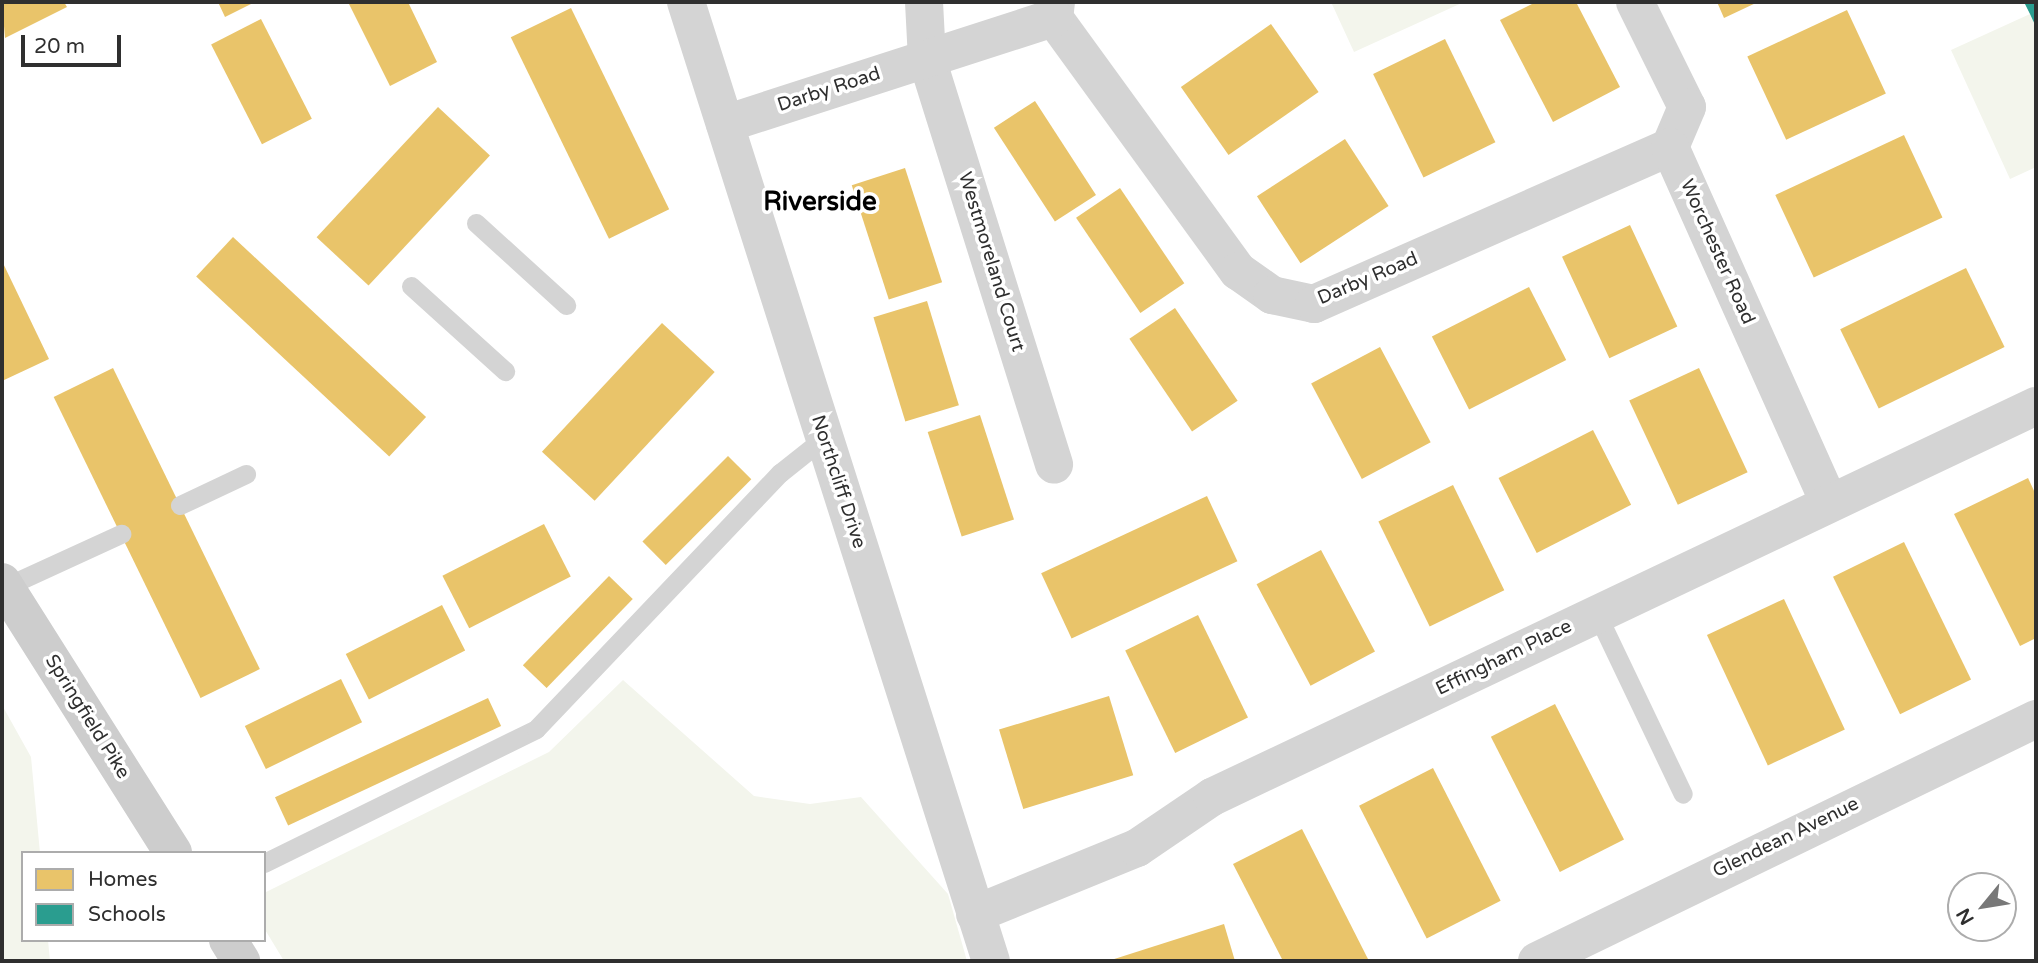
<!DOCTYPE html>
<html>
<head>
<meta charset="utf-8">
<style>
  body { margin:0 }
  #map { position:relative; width:2038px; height:963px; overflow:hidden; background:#fff; font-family:"Varela Round",sans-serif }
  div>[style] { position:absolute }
  .green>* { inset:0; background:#f3f5ec }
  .homes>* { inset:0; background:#e9c46a; transform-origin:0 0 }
  .schools>* { inset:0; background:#2a9d8f }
  .service>* { height:19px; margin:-9.5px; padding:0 9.5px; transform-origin:9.5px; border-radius:9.5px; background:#d4d4d4 }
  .minor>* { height:38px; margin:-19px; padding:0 19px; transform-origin:19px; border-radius:19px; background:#d4d4d4 }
  .tertiary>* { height:38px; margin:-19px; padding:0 19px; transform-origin:19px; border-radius:19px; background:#d4d4d4 }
  .secondary>* { height:38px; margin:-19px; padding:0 19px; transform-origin:19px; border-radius:19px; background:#cdcdcd }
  span { translate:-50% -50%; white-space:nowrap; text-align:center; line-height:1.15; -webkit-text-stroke:7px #fff; paint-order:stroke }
  .street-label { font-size:19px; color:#2f2f2f }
  .district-label { font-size:26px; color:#000; font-weight:700 }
  .frame { position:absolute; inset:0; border:4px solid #2f2f2f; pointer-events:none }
  .legend { position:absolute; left:21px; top:851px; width:245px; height:91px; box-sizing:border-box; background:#fff; border:2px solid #acacac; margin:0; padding:9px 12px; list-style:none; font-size:21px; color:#2f2f2f }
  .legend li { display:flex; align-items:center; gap:14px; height:35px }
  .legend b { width:35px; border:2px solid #acacac }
  .north { position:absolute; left:1947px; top:872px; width:70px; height:70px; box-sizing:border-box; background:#fff; border:2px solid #acacac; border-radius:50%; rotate:240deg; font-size:19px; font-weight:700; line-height:28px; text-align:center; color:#2f2f2f }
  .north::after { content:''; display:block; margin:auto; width:24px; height:32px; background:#787878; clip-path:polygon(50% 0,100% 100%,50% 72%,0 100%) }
  .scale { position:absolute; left:21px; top:35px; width:100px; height:32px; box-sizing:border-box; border:4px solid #2f2f2f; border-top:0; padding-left:9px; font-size:21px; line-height:24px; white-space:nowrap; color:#2f2f2f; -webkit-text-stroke:5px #fff; paint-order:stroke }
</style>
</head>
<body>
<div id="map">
  <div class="green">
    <i style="clip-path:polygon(1331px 2px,1464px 2px,1354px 52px)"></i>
    <i style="clip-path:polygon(2030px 14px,2036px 27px,2036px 167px,2010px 179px,1951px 50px)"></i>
    <i style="clip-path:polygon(623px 680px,754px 796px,810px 804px,861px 797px,948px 894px,967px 961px,284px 961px,264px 928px,264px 893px,549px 752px)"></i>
    <i style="clip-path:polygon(2px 705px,31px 757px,40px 853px,23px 853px,23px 940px,48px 940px,50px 961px,2px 961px)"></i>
  </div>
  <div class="homes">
    <i style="clip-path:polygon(2px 2px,64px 2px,67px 7px,5px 38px)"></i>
    <i style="clip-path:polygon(218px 2px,255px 2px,225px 17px)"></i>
    <i style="clip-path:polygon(348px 2px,408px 2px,437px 62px,390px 86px)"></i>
    <i style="clip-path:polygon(1536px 2px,1576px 2px,1620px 87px,1553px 122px,1500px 20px)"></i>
    <i style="clip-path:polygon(1717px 2px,1758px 2px,1724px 18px)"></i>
    <i style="left:571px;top:8px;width:224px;height:67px;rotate:64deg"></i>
    <i style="left:1847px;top:10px;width:92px;height:110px;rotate:65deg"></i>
    <i style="left:261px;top:19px;width:112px;height:56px;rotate:63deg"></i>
    <i style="left:1271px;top:24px;width:83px;height:110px;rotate:55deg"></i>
    <i style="left:1445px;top:39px;width:115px;height:80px;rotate:64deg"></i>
    <i style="left:1035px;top:101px;width:112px;height:49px;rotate:57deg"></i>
    <i style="left:438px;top:107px;width:71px;height:178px;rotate:43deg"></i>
    <i style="left:1904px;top:135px;width:91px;height:142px;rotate:65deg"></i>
    <i style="left:1345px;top:139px;width:80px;height:105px;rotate:57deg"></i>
    <i style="left:905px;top:168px;width:120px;height:56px;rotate:72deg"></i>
    <i style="left:1120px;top:188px;width:115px;height:53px;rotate:56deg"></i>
    <i style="left:1630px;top:225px;width:112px;height:75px;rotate:65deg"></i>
    <i style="left:233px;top:237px;width:264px;height:54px;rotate:43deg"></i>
    <i style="clip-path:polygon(2px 261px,49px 359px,2px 381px)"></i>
    <i style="left:1966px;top:268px;width:88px;height:140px;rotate:64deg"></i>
    <i style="left:1529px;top:287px;width:82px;height:109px;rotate:63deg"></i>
    <i style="left:927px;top:301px;width:109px;height:56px;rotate:73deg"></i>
    <i style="left:1175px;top:308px;width:112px;height:55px;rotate:56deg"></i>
    <i style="left:662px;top:323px;width:72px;height:176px;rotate:43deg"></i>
    <i style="left:1380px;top:347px;width:108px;height:78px;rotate:62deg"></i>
    <i style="left:113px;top:368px;width:335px;height:66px;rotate:64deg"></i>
    <i style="left:1699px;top:368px;width:115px;height:77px;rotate:65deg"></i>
    <i style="left:980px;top:415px;width:110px;height:55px;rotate:72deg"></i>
    <i style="left:1593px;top:430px;width:84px;height:106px;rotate:63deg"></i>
    <i style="left:728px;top:456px;width:33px;height:121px;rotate:45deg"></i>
    <i style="clip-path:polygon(2028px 478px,2036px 495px,2036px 638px,2020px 646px,1954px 514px)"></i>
    <i style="left:1453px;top:485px;width:117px;height:83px;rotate:64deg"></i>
    <i style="left:1207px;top:496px;width:72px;height:183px;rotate:65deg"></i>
    <i style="left:544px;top:524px;width:59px;height:114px;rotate:63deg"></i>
    <i style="left:1904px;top:542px;width:153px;height:79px;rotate:64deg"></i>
    <i style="left:1321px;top:550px;width:115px;height:73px;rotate:62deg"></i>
    <i style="left:609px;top:576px;width:33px;height:124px;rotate:44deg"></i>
    <i style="left:1784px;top:599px;width:144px;height:85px;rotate:65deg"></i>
    <i style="left:442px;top:605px;width:51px;height:108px;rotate:63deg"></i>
    <i style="left:1198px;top:615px;width:114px;height:81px;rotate:64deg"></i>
    <i style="left:341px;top:679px;width:48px;height:107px;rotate:64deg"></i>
    <i style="left:1109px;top:696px;width:83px;height:115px;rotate:73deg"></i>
    <i style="left:488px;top:698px;width:31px;height:235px;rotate:65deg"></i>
    <i style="left:1555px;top:704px;width:152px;height:72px;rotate:63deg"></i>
    <i style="left:1433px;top:768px;width:149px;height:83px;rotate:63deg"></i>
    <i style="clip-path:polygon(1302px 829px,1369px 961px,1283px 961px,1233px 864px)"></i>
    <i style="clip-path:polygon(1224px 924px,1235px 961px,1108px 961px)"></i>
  </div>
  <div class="schools">
    <i style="clip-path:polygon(2024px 2px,2036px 2px,2036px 27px,2030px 14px)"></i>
  </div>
  <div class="service">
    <i style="left:476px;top:223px;width:122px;rotate:42.3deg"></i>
    <i style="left:411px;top:286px;width:127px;rotate:42.1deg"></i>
    <i style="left:180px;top:505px;width:73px;rotate:-25.2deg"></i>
    <i style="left:5px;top:587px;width:128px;rotate:-24.6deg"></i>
    <i style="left:1597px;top:614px;width:199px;rotate:64.5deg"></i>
    <i style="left:264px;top:863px;width:303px;rotate:-26.2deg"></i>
    <i style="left:536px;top:729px;width:354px;rotate:-46.4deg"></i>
    <i style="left:780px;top:473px;width:56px;rotate:-38.5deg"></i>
  </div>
  <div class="minor">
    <i style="left:924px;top:2px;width:57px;rotate:87deg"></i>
    <i style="left:927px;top:59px;width:425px;rotate:72.6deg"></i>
    <i style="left:1056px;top:2px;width:16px;rotate:97deg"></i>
    <i style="left:1054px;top:18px;width:313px;rotate:54deg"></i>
    <i style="left:1238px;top:271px;width:42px;rotate:35.2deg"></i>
    <i style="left:1272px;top:295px;width:43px;rotate:12.1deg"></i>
    <i style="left:1314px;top:304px;width:389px;rotate:-23.8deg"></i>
    <i style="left:1635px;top:2px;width:117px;rotate:63.7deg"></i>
    <i style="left:1687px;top:107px;width:43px;rotate:113deg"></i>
    <i style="left:1670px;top:147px;width:390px;rotate:65.9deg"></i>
    <i style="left:725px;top:124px;width:346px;rotate:-17.9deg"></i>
    <i style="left:975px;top:914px;width:175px;rotate:-22.2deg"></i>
    <i style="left:1137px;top:848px;width:91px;rotate:-34.2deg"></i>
    <i style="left:1212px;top:797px;width:912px;rotate:-25.39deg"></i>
    <i style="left:1537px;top:961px;width:555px;rotate:-25.87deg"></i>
  </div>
  <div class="tertiary">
    <i style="left:686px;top:2px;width:1006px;rotate:72.36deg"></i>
  </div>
  <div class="secondary">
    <i style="left:2px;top:582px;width:320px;rotate:57.7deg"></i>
    <i style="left:228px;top:940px;width:25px;rotate:58deg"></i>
  </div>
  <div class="street-label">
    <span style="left:829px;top:90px;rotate:-18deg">Darby Road</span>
    <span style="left:1717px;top:252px;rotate:66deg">Worchester Road</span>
    <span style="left:991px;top:262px;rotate:73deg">Westmoreland Court</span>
    <span style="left:1368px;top:279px;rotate:-23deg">Darby Road</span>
    <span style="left:838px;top:482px;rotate:72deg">Northcliff Drive</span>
    <span style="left:1504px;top:658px;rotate:-26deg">Effingham Place</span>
    <span style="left:87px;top:717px;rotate:58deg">Springfield Pike</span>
    <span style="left:1786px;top:838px;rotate:-26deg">Glendean Avenue</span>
  </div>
  <div class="district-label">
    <span style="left:820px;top:202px">Riverside</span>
  </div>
  <div class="frame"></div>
  <ul class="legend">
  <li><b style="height:19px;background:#e9c46a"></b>Homes</li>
  <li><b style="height:19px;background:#2a9d8f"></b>Schools</li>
  </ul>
  <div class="north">N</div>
  <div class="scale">20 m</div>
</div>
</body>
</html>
